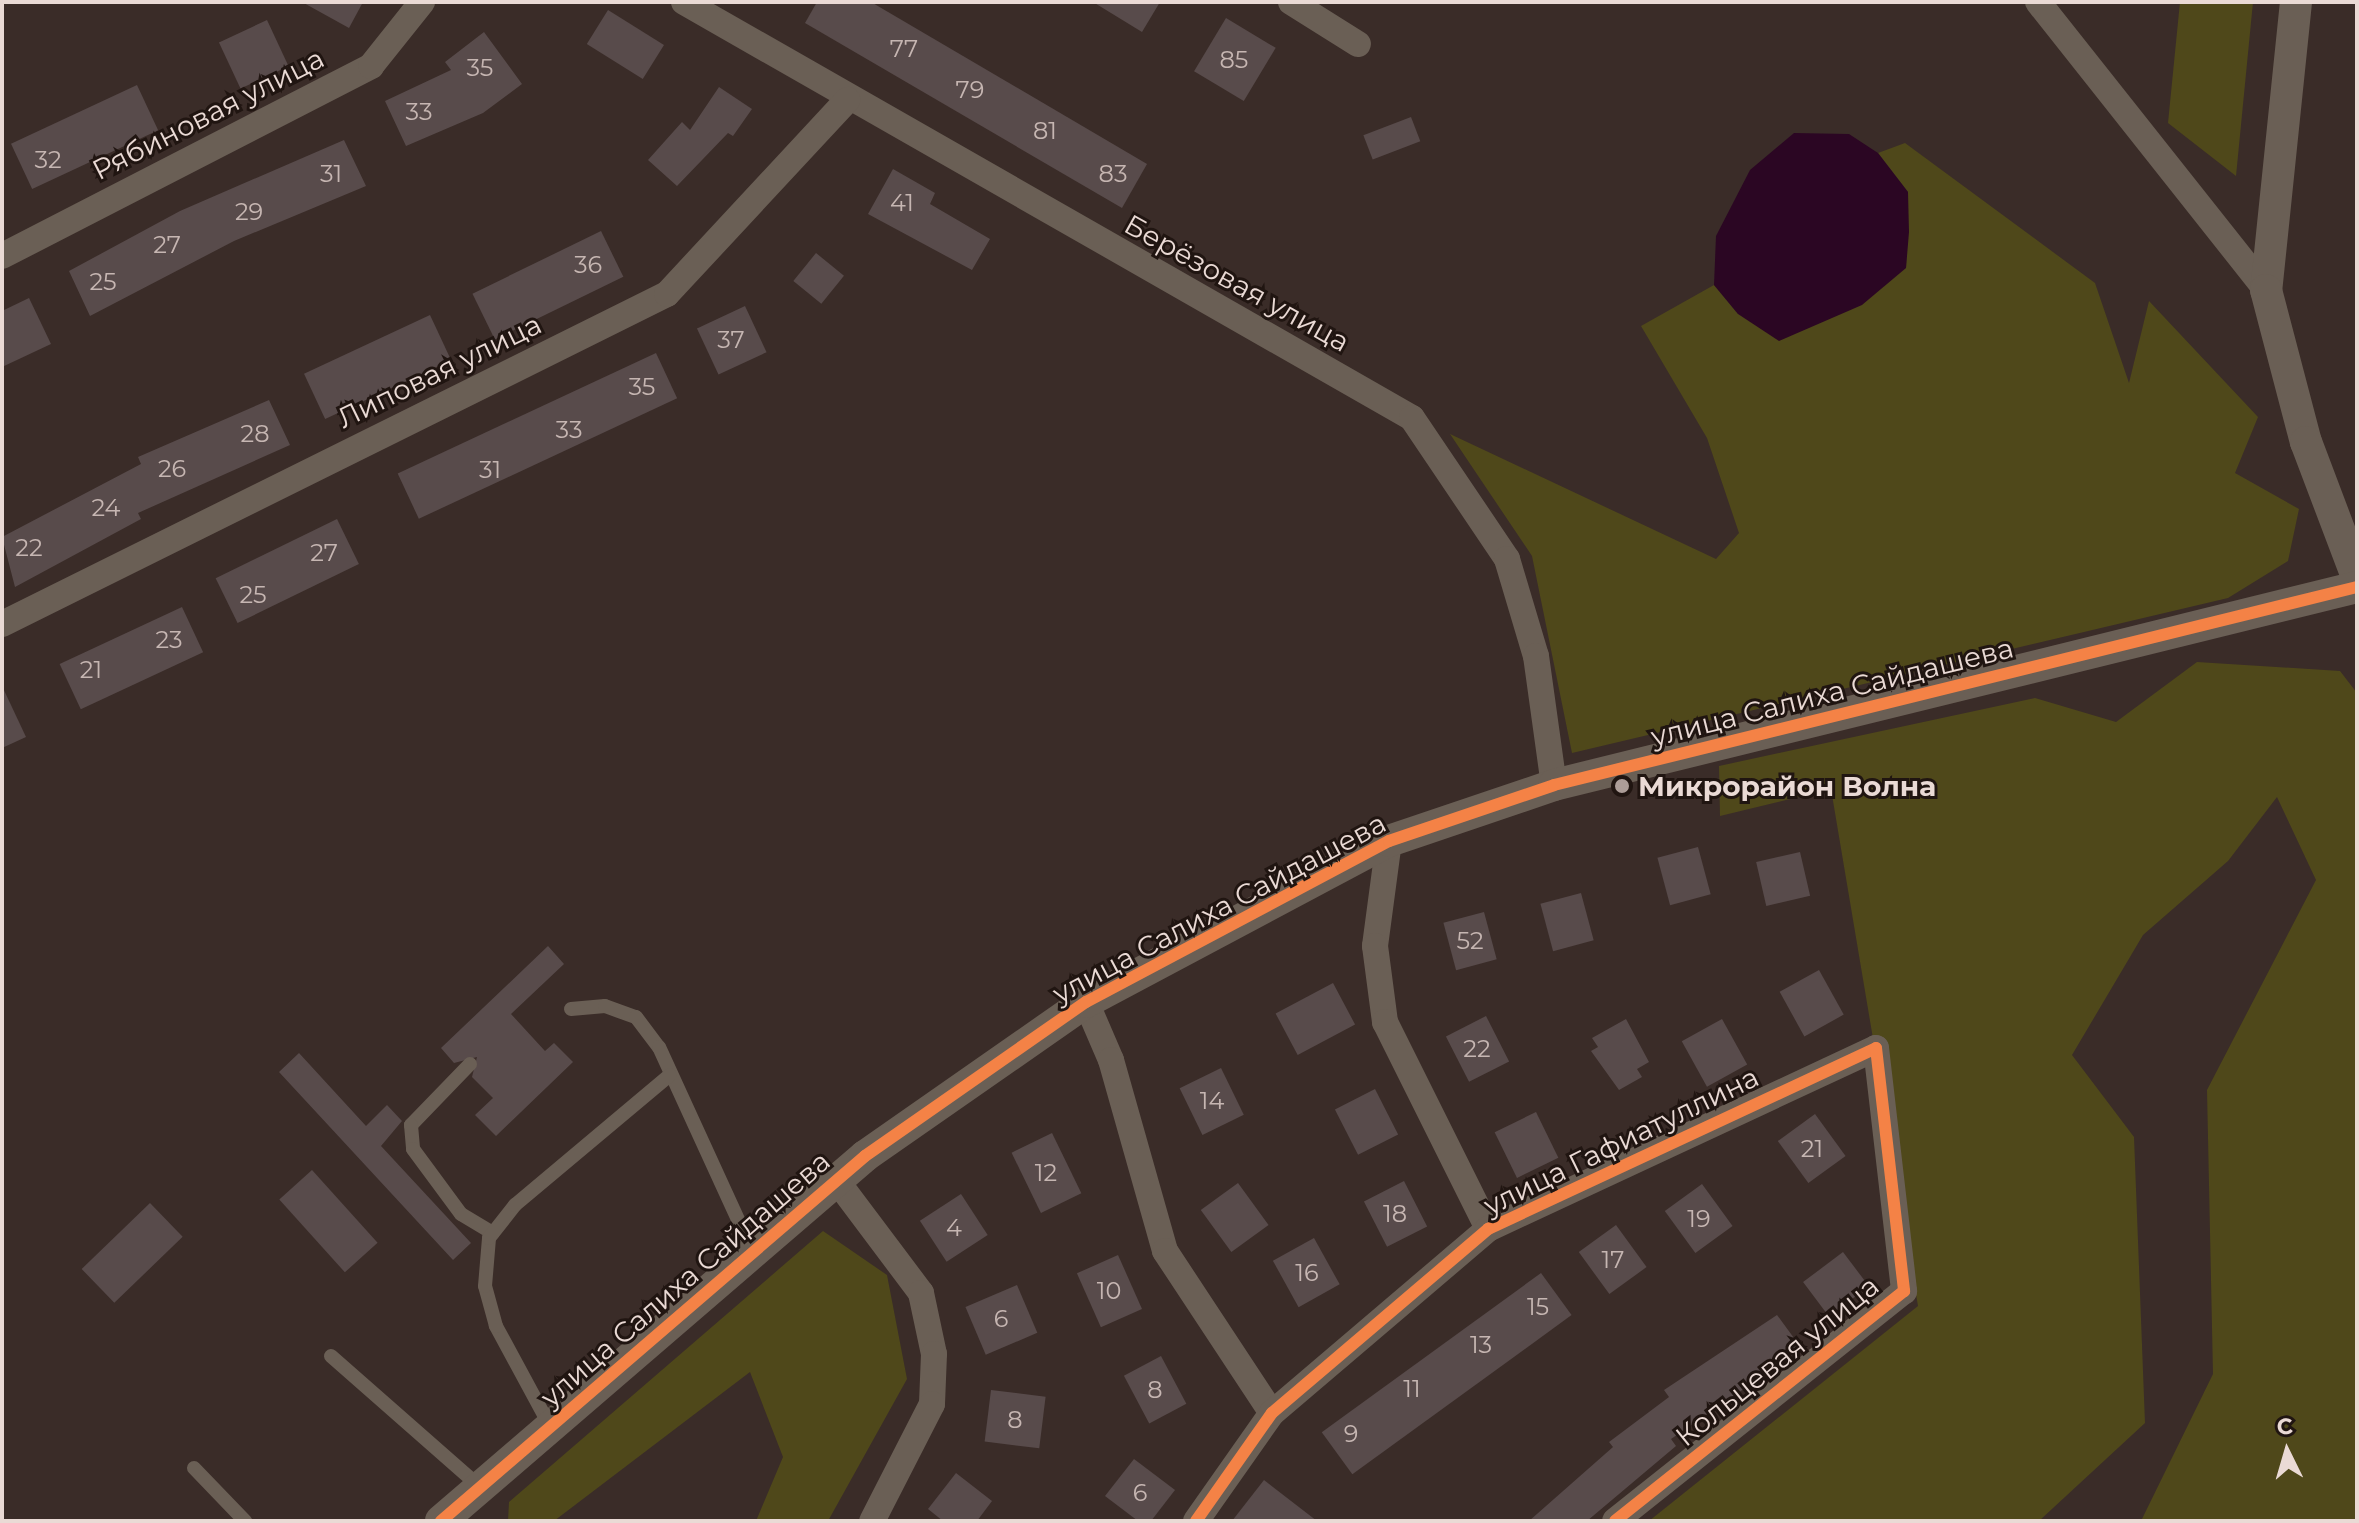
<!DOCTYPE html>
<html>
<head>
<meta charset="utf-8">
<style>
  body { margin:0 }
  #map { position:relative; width:2359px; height:1523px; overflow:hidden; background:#3a2c28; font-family:Montserrat,sans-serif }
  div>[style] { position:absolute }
  .green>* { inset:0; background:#4f481a }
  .water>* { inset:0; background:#2b0623 }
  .building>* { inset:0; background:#584b4b; transform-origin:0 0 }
  .service>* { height:14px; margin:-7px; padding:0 7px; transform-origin:7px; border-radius:7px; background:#6a5f55 }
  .minor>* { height:26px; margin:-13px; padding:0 13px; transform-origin:13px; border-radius:13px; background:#6a5f55 }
  .tertiary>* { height:32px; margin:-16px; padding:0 16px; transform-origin:16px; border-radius:16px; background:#6a5f55 }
  .cycleway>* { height:12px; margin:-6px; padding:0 6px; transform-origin:6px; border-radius:6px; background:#f48246 }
  .dots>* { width:22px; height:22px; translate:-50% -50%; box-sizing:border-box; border:4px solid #201511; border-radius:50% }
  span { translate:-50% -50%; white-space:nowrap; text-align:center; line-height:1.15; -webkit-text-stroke:6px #201511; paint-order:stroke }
  .number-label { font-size:24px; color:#c6b6b2 }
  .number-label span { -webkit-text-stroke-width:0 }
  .street-label { font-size:28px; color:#eadad5 }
  .poi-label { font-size:28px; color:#eadad5; font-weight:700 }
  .left { translate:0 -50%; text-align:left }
  .frame { position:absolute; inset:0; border:4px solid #eadad5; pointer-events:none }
  .north { position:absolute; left:2247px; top:1411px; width:80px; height:80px; -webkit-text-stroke:6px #201511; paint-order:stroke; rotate:355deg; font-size:22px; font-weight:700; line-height:32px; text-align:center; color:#eadad5 }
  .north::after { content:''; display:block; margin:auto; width:28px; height:36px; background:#eadad5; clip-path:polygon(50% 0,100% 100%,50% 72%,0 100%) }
</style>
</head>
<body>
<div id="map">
  <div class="green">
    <i style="clip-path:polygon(2180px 2px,2253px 2px,2236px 176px,2168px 123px)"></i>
    <i style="clip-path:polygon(1905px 143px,2095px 283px,2129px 383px,2149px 301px,2258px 417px,2235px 473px,2299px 509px,2288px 561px,2228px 598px,1572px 753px,1532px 556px,1450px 434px,1716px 559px,1739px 533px,1707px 438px,1641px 326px,1714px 285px,1738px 314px,1906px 268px,1908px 192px,1878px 153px)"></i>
    <i style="clip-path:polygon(2197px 662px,2340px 671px,2357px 693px,2357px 1521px,2141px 1521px,2213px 1374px,2207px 1090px,2316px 880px,2277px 797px,2228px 861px,2143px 935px,2072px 1055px,2134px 1137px,2145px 1423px,2039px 1521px,1649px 1521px,1918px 1306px,1831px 789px,1720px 816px,1719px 766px,2035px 698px,2116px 722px)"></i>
    <i style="clip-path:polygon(823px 1231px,887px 1275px,907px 1379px,828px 1521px,756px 1521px,783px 1457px,750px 1372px,554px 1521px,508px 1521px,509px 1502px)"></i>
  </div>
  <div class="water">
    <i style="clip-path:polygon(1794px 133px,1849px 134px,1878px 153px,1908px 192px,1909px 232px,1906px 268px,1862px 305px,1779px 341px,1738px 314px,1714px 285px,1716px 236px,1750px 170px)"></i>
  </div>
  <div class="building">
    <i style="clip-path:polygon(302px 2px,363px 2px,349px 28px)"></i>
    <i style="clip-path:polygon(817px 2px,871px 2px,1147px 164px,1122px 208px,805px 23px)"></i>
    <i style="clip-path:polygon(1093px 2px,1160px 2px,1142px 32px)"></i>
    <i style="left:608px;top:10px;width:66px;height:40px;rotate:32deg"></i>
    <i style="left:1226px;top:18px;width:58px;height:62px;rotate:31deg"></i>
    <i style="left:267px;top:20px;width:51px;height:53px;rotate:65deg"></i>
    <i style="clip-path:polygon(484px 32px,522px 84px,483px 113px,406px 146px,385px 101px,451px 70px,445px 62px)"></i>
    <i style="left:137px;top:85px;width:50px;height:139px;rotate:65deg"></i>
    <i style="clip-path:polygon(719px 87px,752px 109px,733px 136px,728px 133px,677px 186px,648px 160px,682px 122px,690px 130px)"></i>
    <i style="left:1411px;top:117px;width:26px;height:51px;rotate:69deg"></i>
    <i style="clip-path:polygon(344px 140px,366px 186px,234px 241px,90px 316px,69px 271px,180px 211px)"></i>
    <i style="clip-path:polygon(893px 169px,935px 193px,930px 204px,990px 239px,972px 270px,868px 214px)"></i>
    <i style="left:601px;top:231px;width:51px;height:143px;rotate:64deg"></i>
    <i style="left:816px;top:253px;width:36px;height:36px;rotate:39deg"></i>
    <i style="clip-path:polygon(29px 298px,51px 344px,2px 367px,2px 311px)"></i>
    <i style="left:745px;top:306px;width:51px;height:53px;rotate:65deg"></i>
    <i style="left:430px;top:315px;width:50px;height:139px;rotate:65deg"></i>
    <i style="left:656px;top:353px;width:50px;height:285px;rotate:65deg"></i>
    <i style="clip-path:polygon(269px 400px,290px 445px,138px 513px,141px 519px,15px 587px,2px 537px,141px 464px,138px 457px)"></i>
    <i style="left:337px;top:519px;width:50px;height:135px;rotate:64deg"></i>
    <i style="left:182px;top:607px;width:50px;height:135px;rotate:65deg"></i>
    <i style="clip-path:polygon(2px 686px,26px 737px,2px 748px)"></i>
    <i style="left:1698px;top:847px;width:49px;height:42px;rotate:75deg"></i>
    <i style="left:1800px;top:852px;width:45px;height:45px;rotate:77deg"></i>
    <i style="left:1581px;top:893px;width:49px;height:42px;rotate:75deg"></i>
    <i style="left:1484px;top:912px;width:49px;height:42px;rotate:75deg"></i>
    <i style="clip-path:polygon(548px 946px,564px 964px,511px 1014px,545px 1051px,554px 1043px,573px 1062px,496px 1136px,475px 1115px,493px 1098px,472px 1077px,477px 1057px,454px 1063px,441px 1048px)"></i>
    <i style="left:1819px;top:970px;width:51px;height:45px;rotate:61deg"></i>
    <i style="left:1333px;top:983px;width:47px;height:65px;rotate:62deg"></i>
    <i style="left:1486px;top:1016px;width:51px;height:45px;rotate:63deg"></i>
    <i style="clip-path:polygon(1626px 1019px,1649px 1062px,1637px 1069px,1642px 1077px,1619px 1090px,1591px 1051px,1598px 1047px,1592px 1038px)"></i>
    <i style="left:1722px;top:1019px;width:52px;height:46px;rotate:61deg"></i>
    <i style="clip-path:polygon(299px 1053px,366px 1126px,387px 1105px,402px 1121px,381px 1146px,471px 1243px,453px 1260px,279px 1072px)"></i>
    <i style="left:1221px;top:1068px;width:52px;height:46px;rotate:64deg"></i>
    <i style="left:1375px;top:1089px;width:51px;height:45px;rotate:63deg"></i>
    <i style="left:1536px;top:1112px;width:51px;height:46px;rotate:64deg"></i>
    <i style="left:1815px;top:1114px;width:52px;height:46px;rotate:54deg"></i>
    <i style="left:1052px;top:1133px;width:67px;height:45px;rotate:64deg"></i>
    <i style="left:312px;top:1170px;width:98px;height:44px;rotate:48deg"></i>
    <i style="left:1404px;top:1181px;width:51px;height:45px;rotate:63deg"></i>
    <i style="left:1238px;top:1183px;width:52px;height:46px;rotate:54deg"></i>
    <i style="left:1702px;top:1184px;width:52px;height:46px;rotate:54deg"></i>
    <i style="left:961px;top:1194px;width:49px;height:49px;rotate:57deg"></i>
    <i style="left:150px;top:1203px;width:47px;height:95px;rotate:46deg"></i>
    <i style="left:1616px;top:1225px;width:52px;height:46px;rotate:54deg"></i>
    <i style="left:1314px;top:1238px;width:53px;height:47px;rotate:61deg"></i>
    <i style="left:1843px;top:1252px;width:43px;height:50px;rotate:53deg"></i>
    <i style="left:1118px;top:1255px;width:59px;height:45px;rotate:66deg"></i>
    <i style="left:1541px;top:1273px;width:52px;height:271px;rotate:54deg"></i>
    <i style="left:1017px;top:1285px;width:52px;height:56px;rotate:67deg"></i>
    <i style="clip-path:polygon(1777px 1315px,1802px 1349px,1671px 1439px,1676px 1446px,1587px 1521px,1529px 1521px,1613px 1447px,1609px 1442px,1669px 1397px,1664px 1390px)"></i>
    <i style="left:1161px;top:1356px;width:54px;height:42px;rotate:62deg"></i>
    <i style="left:991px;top:1390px;width:55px;height:52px;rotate:7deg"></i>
    <i style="clip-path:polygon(1134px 1459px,1175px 1490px,1151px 1521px,1138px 1521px,1105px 1496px)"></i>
    <i style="clip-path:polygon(956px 1473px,992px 1501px,977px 1521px,943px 1521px,928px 1509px)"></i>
    <i style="clip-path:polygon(1264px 1480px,1317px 1521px,1232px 1521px)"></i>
  </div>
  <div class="service">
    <i style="left:571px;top:1009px;width:34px;rotate:-5deg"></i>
    <i style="left:605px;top:1006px;width:33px;rotate:20deg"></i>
    <i style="left:636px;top:1017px;width:38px;rotate:53deg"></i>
    <i style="left:659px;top:1047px;width:226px;rotate:65.4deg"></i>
    <i style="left:470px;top:1064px;width:85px;rotate:134deg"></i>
    <i style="left:411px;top:1125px;width:24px;rotate:85deg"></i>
    <i style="left:413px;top:1149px;width:81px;rotate:53.6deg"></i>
    <i style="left:461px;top:1214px;width:37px;rotate:31deg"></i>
    <i style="left:331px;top:1356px;width:198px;rotate:41.3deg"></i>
    <i style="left:550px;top:1426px;width:114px;rotate:-118.4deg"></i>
    <i style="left:496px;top:1326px;width:41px;rotate:-105.4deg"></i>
    <i style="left:485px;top:1286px;width:48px;rotate:-85.2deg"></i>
    <i style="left:489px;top:1238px;width:42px;rotate:-51.8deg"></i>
    <i style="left:515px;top:1205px;width:202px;rotate:-40deg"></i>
    <i style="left:194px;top:1468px;width:74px;rotate:46.1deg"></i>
  </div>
  <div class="minor">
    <i style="left:684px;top:2px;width:838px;rotate:29.74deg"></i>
    <i style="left:1412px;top:418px;width:170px;rotate:56deg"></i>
    <i style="left:1507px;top:559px;width:101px;rotate:73.4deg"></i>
    <i style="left:1536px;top:656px;width:130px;rotate:82.1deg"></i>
    <i style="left:1291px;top:2px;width:79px;rotate:32.1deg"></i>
    <i style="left:2038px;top:2px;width:367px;rotate:51.6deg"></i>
    <i style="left:2px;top:256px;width:415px;rotate:-27.2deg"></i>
    <i style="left:371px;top:66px;width:82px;rotate:-51.4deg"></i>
    <i style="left:2px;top:624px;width:742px;rotate:-26.39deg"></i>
    <i style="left:667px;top:294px;width:265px;rotate:-47.1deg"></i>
    <i style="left:1389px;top:841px;width:106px;rotate:97.6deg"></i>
    <i style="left:1375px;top:946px;width:77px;rotate:82.5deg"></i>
    <i style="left:1385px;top:1022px;width:231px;rotate:63.5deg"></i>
    <i style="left:1086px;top:1002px;width:63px;rotate:66.7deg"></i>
    <i style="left:1111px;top:1060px;width:198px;rotate:74.2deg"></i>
    <i style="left:1165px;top:1251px;width:194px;rotate:56.6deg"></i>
    <i style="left:837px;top:1181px;width:140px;rotate:53.1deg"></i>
    <i style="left:921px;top:1293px;width:62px;rotate:78deg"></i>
    <i style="left:934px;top:1354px;width:50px;rotate:92.3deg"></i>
    <i style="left:932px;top:1404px;width:131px;rotate:117.1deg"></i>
    <i style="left:1196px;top:1521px;width:132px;rotate:-54.9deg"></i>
    <i style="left:1272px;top:1413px;width:284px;rotate:-40.4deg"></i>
    <i style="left:1488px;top:1229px;width:428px;rotate:-25deg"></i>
    <i style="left:1876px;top:1048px;width:245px;rotate:83.4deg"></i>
    <i style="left:1904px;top:1291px;width:369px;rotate:141.5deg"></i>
  </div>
  <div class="tertiary">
    <i style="left:2296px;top:2px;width:290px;rotate:95.9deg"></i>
    <i style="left:2266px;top:290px;width:157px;rotate:75.3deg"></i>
    <i style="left:2306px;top:442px;width:144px;rotate:69.3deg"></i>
    <i style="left:441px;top:1521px;width:559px;rotate:-40.72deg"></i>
    <i style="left:865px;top:1156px;width:269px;rotate:-34.9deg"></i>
    <i style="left:1086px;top:1002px;width:343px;rotate:-28deg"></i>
    <i style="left:1389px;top:841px;width:174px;rotate:-18.7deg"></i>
    <i style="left:1554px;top:785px;width:827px;rotate:-13.85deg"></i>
  </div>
  <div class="cycleway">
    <i style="left:441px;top:1521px;width:559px;rotate:-40.72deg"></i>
    <i style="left:865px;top:1156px;width:269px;rotate:-34.9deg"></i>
    <i style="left:1086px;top:1002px;width:343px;rotate:-28deg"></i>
    <i style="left:1389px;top:841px;width:174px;rotate:-18.7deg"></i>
    <i style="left:1554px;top:785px;width:827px;rotate:-13.85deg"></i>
    <i style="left:1196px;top:1521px;width:132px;rotate:-54.9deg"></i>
    <i style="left:1272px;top:1413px;width:284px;rotate:-40.4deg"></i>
    <i style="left:1488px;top:1229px;width:428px;rotate:-25deg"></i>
    <i style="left:1876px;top:1048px;width:245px;rotate:83.4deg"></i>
    <i style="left:1904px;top:1291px;width:369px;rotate:141.5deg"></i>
  </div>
  <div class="dots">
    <i style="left:1622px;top:786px;background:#ac9d98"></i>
  </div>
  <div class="number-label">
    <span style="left:904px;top:49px">77</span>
    <span style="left:1234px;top:60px">85</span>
    <span style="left:480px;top:68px">35</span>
    <span style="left:970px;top:90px">79</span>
    <span style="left:419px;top:112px">33</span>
    <span style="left:1045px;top:131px">81</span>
    <span style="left:48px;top:160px">32</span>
    <span style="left:331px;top:174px">31</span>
    <span style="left:1113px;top:174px">83</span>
    <span style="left:902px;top:203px">41</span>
    <span style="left:249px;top:212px">29</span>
    <span style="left:167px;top:245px">27</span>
    <span style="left:588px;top:265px">36</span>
    <span style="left:103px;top:282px">25</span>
    <span style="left:731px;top:340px">37</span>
    <span style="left:642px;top:387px">35</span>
    <span style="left:569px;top:430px">33</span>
    <span style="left:255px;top:434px">28</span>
    <span style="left:172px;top:469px">26</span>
    <span style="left:490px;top:470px">31</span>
    <span style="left:106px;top:508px">24</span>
    <span style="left:29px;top:548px">22</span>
    <span style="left:324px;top:553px">27</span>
    <span style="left:253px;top:595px">25</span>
    <span style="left:169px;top:640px">23</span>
    <span style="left:91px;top:670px">21</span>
    <span style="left:1470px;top:941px">52</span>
    <span style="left:1477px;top:1049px">22</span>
    <span style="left:1212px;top:1101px">14</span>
    <span style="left:1812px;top:1149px">21</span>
    <span style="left:1046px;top:1173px">12</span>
    <span style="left:1395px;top:1214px">18</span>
    <span style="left:1699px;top:1219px">19</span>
    <span style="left:954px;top:1228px">4</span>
    <span style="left:1613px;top:1260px">17</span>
    <span style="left:1307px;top:1273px">16</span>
    <span style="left:1109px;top:1291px">10</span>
    <span style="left:1538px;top:1307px">15</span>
    <span style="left:1001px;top:1319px">6</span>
    <span style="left:1481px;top:1345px">13</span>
    <span style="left:1412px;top:1389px">11</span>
    <span style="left:1155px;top:1390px">8</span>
    <span style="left:1015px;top:1420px">8</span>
    <span style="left:1351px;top:1434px">9</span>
    <span style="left:1140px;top:1493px">6</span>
  </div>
  <div class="street-label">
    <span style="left:208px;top:114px;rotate:-27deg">Рябиновая улица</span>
    <span style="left:1237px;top:283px;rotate:29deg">Берёзовая улица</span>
    <span style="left:439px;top:371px;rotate:-26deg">Липовая улица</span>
    <span style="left:1832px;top:692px;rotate:-14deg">улица Салиха Сайдашева</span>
    <span style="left:1219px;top:908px;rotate:-28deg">улица Салиха Сайдашева</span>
    <span style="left:1621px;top:1141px;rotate:-26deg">улица Гафиатуллина</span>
    <span style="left:685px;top:1279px;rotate:-41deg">улица Салиха Сайдашева</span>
    <span style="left:1777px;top:1361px;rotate:-39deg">Кольцевая улица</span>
  </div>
  <div class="poi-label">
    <span class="left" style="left:1638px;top:786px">Микрорайон Волна</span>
  </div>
  <div class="frame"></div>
  <div class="north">С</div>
</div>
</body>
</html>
